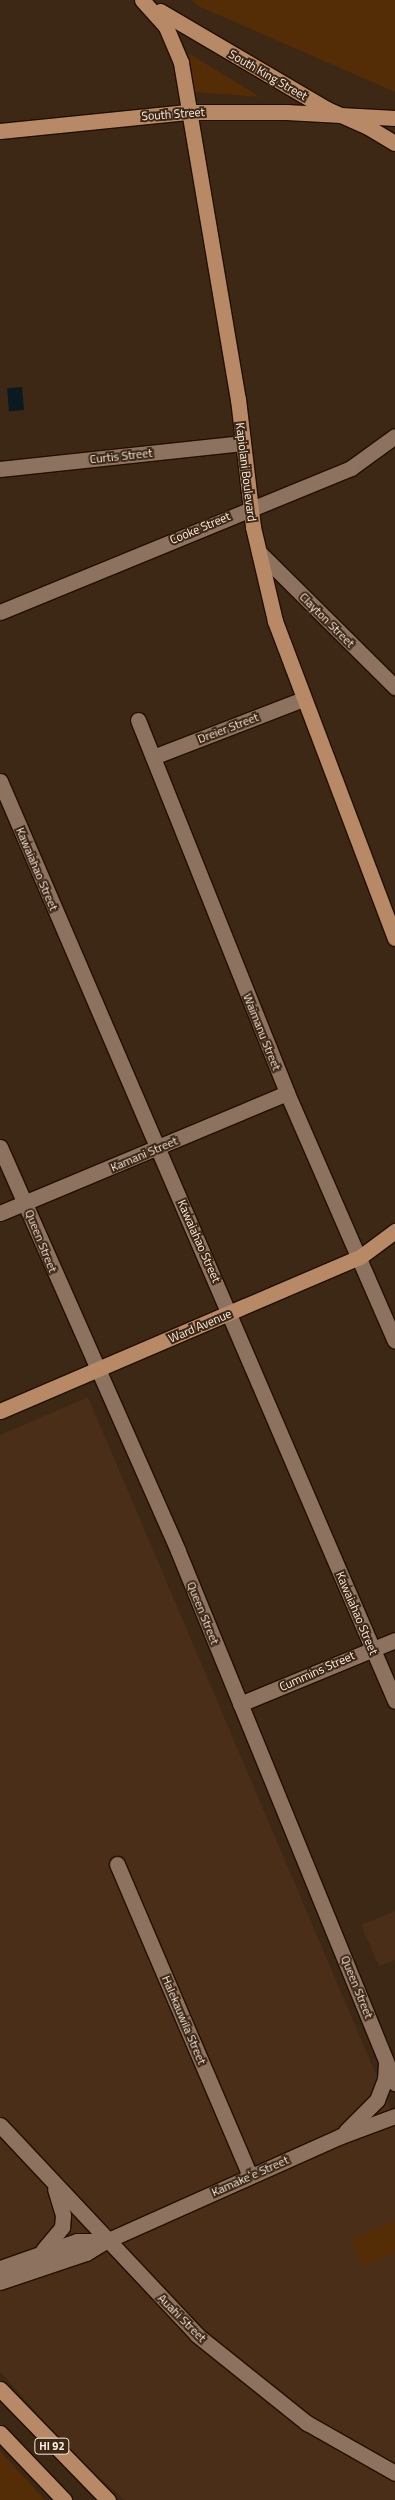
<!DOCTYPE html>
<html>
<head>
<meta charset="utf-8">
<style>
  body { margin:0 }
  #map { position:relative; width:395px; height:2500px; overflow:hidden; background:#3d2715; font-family:"Titillium Web",sans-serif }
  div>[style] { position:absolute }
  .built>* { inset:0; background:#4a2e17 }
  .green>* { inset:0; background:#542c05 }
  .water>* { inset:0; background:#0a1a20; transform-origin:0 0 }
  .roads { filter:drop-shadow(1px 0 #230f01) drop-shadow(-1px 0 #230f01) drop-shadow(0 1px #230f01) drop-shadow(0 -1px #230f01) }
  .minor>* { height:15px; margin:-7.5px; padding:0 7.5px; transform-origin:7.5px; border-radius:7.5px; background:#8c725f }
  .major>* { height:15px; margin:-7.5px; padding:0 7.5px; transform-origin:7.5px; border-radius:7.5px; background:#b78966 }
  span { translate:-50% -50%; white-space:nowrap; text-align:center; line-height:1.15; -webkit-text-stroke:4px #3d2715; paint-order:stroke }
  .shield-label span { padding:1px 4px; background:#3d2715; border:1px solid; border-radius:4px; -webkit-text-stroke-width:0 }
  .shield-label { font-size:11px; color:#fdeee3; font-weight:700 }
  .street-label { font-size:12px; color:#fdeee3 }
</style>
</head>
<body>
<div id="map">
  <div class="built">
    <i style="clip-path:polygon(88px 1397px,395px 2119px,395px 2500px,125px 2500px,81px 2462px,0 2372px,0 1435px)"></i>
    <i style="clip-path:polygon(395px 1911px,395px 1960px,379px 1966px,361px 1925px)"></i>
  </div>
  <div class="green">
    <i style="clip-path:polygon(192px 0,395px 0,395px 92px,198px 6px)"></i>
    <i style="clip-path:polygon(188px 54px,190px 54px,260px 97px,195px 92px)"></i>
    <i style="clip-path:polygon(395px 2221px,395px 2252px,363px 2266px,352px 2240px)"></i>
    <i style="clip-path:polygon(0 2451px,45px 2500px,0 2500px)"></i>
  </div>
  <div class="water">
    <i style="left:22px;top:387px;width:23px;height:15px;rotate:85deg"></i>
  </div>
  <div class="roads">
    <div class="minor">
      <i style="left:0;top:469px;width:244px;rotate:-6.1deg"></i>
      <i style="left:259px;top:552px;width:192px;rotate:44.8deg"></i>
      <i style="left:0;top:612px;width:379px;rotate:-22.3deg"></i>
      <i style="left:351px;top:468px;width:54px;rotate:-36deg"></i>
      <i style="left:138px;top:720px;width:402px;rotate:68.2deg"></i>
      <i style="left:287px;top:1093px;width:270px;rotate:66.5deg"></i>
      <i style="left:153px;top:757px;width:161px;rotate:-21.1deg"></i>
      <i style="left:0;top:781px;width:1001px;rotate:66.76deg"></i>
      <i style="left:0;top:1147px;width:441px;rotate:66.2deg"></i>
      <i style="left:178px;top:1551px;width:575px;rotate:67.81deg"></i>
      <i style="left:0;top:1213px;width:311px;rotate:-22.7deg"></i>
      <i style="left:240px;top:1704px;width:168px;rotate:-22.4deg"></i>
      <i style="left:117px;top:1864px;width:339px;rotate:66.9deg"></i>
      <i style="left:0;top:2125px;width:288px;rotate:46.8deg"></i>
      <i style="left:197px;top:2335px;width:141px;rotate:38.7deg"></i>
      <i style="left:307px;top:2423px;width:101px;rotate:29.6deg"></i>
      <i style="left:346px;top:2131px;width:44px;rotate:-45deg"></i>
      <i style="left:377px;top:2100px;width:22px;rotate:-69deg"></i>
      <i style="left:385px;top:2079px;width:16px;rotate:-86deg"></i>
      <i style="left:43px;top:2250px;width:30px;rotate:-50deg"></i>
      <i style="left:62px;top:2227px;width:12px;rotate:-85deg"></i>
      <i style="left:63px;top:2215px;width:27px;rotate:-107deg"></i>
      <i style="left:0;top:2268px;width:82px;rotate:-19.3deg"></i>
      <i style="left:77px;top:2241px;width:28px"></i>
      <i style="left:0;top:2282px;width:91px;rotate:-18.6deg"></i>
      <i style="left:86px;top:2253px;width:23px;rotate:-31deg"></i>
      <i style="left:106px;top:2241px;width:257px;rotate:-24.1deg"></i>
      <i style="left:341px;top:2136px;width:58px;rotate:-20.3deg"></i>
    </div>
    <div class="major">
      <i style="left:142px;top:0;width:36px;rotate:48deg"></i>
      <i style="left:166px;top:27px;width:39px;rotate:67deg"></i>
      <i style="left:181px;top:63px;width:341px;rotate:80.4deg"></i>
      <i style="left:238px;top:399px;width:129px;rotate:83.3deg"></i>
      <i style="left:253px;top:527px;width:97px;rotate:76.8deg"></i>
      <i style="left:275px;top:621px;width:339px;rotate:69.3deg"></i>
      <i style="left:160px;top:11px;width:194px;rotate:30.4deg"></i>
      <i style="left:327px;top:109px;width:45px;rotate:23.7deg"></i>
      <i style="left:368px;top:127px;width:31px;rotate:31deg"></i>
      <i style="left:0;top:131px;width:188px;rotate:-5.8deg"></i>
      <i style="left:187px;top:112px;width:99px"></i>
      <i style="left:286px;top:112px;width:109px;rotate:3.2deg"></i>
      <i style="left:0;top:1411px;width:392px;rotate:-23.2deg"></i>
      <i style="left:360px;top:1257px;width:44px;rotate:-36.6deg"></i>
      <i style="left:0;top:2389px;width:155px;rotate:45.8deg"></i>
      <i style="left:0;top:2433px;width:93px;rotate:46.3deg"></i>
    </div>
  </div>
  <div class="shield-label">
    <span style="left:52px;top:2446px">HI 92</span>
  </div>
  <div class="street-label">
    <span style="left:268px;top:75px;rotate:30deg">South King Street</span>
    <span style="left:173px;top:114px;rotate:-4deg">South Street</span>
    <span style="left:121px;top:456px;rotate:-6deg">Curtis Street</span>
    <span style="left:246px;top:472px;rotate:83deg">Kapiolani Boulevard</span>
    <span style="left:200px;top:528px;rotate:-23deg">Cooke Street</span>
    <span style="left:327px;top:620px;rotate:45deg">Clayton Street</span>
    <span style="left:228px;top:728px;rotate:-21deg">Dreier Street</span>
    <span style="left:37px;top:869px;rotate:67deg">Kawaiahao Street</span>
    <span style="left:262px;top:1032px;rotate:68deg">Waimanu Street</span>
    <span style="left:144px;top:1154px;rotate:-23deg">Kamani Street</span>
    <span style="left:41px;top:1241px;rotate:68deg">Queen Street</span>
    <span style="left:199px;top:1241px;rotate:66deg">Kawaiahao Street</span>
    <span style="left:200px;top:1326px;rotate:-23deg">Ward Avenue</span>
    <span style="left:203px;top:1613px;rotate:68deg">Queen Street</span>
    <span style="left:357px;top:1613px;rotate:67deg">Kawaiahao Street</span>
    <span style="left:317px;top:1671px;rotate:-24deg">Cummins Street</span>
    <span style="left:357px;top:1987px;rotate:68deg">Queen Street</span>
    <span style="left:184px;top:2020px;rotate:67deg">Halekauwila Street</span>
    <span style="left:250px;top:2176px;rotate:-24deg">Kamakeʻe Street</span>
    <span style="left:182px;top:2318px;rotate:45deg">Auahi Street</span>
  </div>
</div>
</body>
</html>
